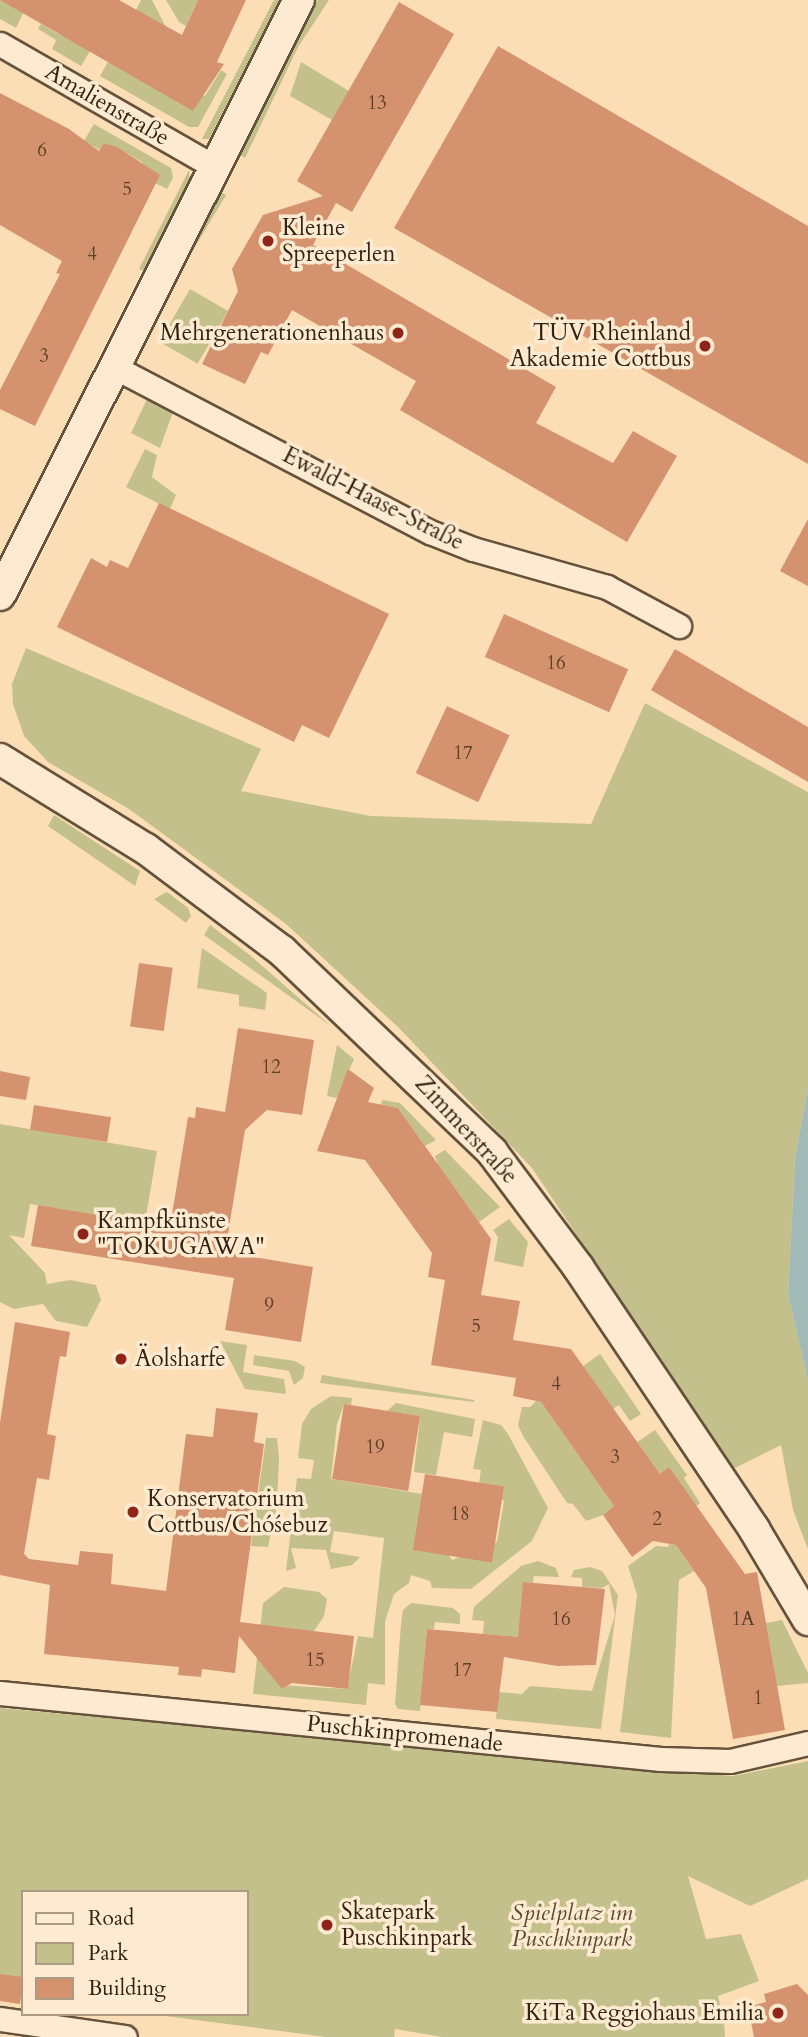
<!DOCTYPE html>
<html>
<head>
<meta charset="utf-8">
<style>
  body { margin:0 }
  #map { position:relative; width:808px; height:2037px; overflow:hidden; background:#fcdeb6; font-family:Cardo,serif }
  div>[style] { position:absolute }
  .green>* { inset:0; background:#c3c08b; transform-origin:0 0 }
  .water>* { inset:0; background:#a1bab7 }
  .building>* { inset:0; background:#d4926f; transform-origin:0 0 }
  .roads { filter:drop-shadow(2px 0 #64523b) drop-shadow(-2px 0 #64523b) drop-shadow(0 2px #64523b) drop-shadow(0 -2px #64523b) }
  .minor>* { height:23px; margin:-11.5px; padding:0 11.5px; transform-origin:11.5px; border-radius:11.5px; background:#fdead0 }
  .tertiary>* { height:30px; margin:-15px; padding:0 15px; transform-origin:15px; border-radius:15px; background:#fdead0 }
  .dots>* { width:19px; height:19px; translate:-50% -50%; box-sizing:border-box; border:4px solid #fdead0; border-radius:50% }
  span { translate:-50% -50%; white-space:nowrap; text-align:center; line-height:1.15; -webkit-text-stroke:7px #fdead0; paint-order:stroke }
  .number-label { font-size:19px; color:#5a4029 }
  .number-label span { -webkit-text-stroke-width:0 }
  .street-label { font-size:23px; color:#322412 }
  .poi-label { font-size:23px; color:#322412 }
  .left { translate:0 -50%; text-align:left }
  .right { translate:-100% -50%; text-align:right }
  .park-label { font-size:23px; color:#564b30; font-style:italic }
  .legend { position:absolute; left:21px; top:1890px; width:228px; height:126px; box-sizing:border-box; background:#fdead0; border:2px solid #ac9b84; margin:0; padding:9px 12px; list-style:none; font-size:21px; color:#322412 }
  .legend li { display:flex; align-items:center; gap:14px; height:35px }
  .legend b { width:35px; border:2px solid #ac9b84 }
</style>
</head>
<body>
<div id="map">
  <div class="green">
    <i style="clip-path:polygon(0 0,14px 0,26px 7px,16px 28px,0 19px)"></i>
    <i style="clip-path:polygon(141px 0,152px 0,170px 35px,136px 10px)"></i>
    <i style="clip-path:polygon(166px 0,198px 0,186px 26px,179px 22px)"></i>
    <i style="clip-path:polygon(274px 0,279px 0,209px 139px,202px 139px)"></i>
    <i style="clip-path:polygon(318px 0,329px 0,298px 47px,245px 158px,240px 155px)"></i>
    <i style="clip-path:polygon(41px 24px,60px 35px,64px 28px,90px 51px,81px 66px,52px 49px,56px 40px,38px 29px)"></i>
    <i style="clip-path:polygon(108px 62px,205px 96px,221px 70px,227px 74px,198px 127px,189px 127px,100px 76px)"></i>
    <i style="clip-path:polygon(301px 62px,349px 91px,332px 120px,290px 96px)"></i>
    <i style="clip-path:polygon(94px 124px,171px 168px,173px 178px,167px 189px,155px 183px,142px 162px,117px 148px,104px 143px,100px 150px,84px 141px)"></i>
    <i style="clip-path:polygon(189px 170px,190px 178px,144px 271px,139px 269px)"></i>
    <i style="left:221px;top:192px;width:6px;height:137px;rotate:31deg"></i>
    <i style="left:190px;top:289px;width:44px;height:61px;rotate:30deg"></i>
    <i style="clip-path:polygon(147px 399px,173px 412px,160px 448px,131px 433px)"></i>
    <i style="clip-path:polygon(145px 449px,157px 455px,152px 477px,176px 495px,170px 509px,126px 487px)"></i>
    <i style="clip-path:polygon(26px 648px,261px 749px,241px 791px,371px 816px,591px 824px,645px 703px,808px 792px,808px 1088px,795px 1158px,788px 1295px,808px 1380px,808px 1549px,793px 1510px,781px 1445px,733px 1469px,532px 1168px,399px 1028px,286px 924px,129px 809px,48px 762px,24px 736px,13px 704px,12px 684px)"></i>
    <i style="clip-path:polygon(54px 815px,140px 871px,135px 886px,48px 826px)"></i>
    <i style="clip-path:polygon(167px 892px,188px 908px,191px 916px,186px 923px,154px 899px)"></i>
    <i style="clip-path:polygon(210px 925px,251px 956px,331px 1026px,204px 935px)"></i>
    <i style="clip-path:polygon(202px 948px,267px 993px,265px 1010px,239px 1006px,239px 995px,197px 988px)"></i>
    <i style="clip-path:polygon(337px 1045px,354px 1059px,337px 1098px,327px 1096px)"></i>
    <i style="clip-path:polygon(382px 1100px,400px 1103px,436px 1140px,425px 1146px,398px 1108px,381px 1105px)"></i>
    <i style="clip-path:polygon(0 1124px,157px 1151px,145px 1223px,30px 1204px,24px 1238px,9px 1235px,45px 1273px,47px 1284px,70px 1280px,96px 1285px,101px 1300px,87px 1327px,56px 1321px,43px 1304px,14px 1309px,0 1302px)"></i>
    <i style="clip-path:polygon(445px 1150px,500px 1207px,479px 1222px,438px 1165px,435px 1156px)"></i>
    <i style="clip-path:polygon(509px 1219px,528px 1242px,523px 1267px,494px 1261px,498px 1237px,493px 1230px)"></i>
    <i style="clip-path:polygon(220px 1341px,247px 1345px,243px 1372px,284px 1379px,286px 1394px,245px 1389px)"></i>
    <i style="clip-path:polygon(600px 1354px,641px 1414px,630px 1421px,619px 1405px,613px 1409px,583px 1366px)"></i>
    <i style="clip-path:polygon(254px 1355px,295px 1361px,305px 1367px,303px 1378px,294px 1385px,289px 1371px,253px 1365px)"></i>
    <i style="clip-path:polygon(322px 1375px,474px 1400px,474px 1402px,320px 1383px)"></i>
    <i style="clip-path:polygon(331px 1396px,352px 1398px,351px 1405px,344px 1404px,337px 1424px,331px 1479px,422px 1494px,416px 1550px,449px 1555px,452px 1560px,497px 1542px,504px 1501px,479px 1483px,481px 1470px,473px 1469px,483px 1420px,501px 1425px,508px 1434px,548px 1508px,532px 1541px,471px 1589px,432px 1588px,430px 1581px,411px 1575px,409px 1583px,394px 1594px,385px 1621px,385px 1685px,368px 1683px,366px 1705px,253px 1694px,263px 1603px,284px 1587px,319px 1592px,327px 1599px,324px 1616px,314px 1631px,274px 1670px,279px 1685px,347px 1689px,358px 1636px,373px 1638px,384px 1538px,334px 1531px,330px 1552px,360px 1557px,352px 1565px,331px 1569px,326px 1550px,291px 1548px,296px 1568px,286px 1571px,297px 1478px,311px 1479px,314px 1460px,298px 1458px,302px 1424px,311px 1409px)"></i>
    <i style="clip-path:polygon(536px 1401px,541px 1402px,614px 1506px,603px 1515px,586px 1521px,573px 1504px,567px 1503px,523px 1436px,518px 1425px,522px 1407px,530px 1407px)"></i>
    <i style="clip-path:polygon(396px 1403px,475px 1419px,472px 1437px,444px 1432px,436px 1475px,414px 1472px,420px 1416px,387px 1411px)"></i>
    <i style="clip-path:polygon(655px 1430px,687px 1475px,684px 1478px,700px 1503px,696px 1506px,668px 1468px,660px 1474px,637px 1442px)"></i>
    <i style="clip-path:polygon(266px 1438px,277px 1438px,279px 1458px,277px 1505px,268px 1547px,251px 1546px)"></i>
    <i style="clip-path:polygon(669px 1544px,676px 1545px,694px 1571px,679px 1580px,671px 1738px,620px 1732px,637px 1595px,628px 1566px,656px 1546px,668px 1547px)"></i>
    <i style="clip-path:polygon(538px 1561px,556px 1568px,559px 1577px,534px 1576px,533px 1583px,526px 1582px,518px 1637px,483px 1634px,484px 1621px,472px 1620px,474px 1607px,521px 1566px)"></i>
    <i style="clip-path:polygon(590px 1567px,602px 1571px,618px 1595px,601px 1729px,496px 1719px,498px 1692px,522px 1694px,530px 1686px,592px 1691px,615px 1615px,609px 1584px,602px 1588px,582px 1587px,582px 1578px,571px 1577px,574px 1570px)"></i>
    <i style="clip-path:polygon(411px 1603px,453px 1608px,460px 1614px,460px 1624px,435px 1622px,434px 1629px,427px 1629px,420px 1711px,398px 1709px,395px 1704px,401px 1624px,403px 1610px)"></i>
    <i style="clip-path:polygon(782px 1620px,808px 1673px,808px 1683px,777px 1686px,766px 1623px)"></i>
    <i style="clip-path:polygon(0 1708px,733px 1776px,808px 1761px,808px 1879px,750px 1906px,688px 1876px,706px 1939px,741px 1934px,759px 1981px,718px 1996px,721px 2009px,748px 2007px,750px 2018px,724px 2022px,725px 2037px,442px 2037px,395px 2029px,394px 2037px,326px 2037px,150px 2014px,247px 2014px,247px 1892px,23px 1892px,23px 1998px,0 1995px)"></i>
  </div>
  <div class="water">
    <i style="clip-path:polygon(808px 1088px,808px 1380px,788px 1295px,795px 1158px)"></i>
  </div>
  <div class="building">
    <i style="clip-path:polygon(0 0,119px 0,182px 35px,198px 0,246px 0,217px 62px,224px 64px,193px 111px)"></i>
    <i style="clip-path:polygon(399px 2px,454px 34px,352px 212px,336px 203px,313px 245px,556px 387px,536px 423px,613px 463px,633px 431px,677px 456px,627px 542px,400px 410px,416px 381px,292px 310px,268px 355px,261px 352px,245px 384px,202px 364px,238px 291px,232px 269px,263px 215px,323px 196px,297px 181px)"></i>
    <i style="clip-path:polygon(498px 46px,808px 226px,808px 464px,394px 228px)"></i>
    <i style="clip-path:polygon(0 93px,69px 129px,99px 151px,104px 143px,117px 147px,160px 175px,35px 426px,0 409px,0 390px,60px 274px,56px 273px,62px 261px,0 225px)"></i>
    <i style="clip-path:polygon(159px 503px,389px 614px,329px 738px,302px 725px,294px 742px,57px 627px,91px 558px,107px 567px,110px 560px,128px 568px)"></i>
    <i style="clip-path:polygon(808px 519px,808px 586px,780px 571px)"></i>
    <i style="left:504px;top:614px;width:136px;height:47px;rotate:24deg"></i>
    <i style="clip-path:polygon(675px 649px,808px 727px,808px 782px,651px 690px)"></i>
    <i style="left:447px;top:706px;width:69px;height:74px;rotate:25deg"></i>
    <i style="left:139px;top:963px;width:34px;height:64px;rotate:8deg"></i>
    <i style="clip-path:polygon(238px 1028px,314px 1040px,302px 1115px,267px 1110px,245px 1130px,225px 1252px,313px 1267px,301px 1342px,225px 1330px,234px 1278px,31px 1246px,38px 1205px,170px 1227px,188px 1117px,195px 1118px,196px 1107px,225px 1112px)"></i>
    <i style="clip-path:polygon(348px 1069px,374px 1088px,368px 1102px,398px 1108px,491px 1239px,481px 1295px,520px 1301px,513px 1340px,571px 1349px,660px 1474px,669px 1467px,745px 1574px,757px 1572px,785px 1730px,733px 1739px,706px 1588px,676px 1545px,653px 1541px,632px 1557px,603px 1515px,614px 1506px,541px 1402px,513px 1396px,516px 1378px,431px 1365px,445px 1280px,428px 1277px,432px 1253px,365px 1160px,317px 1151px)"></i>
    <i style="clip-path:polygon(0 1071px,30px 1077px,26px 1100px,0 1096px)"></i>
    <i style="left:34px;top:1105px;width:78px;height:25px;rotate:9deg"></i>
    <i style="clip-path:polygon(15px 1322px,70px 1332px,66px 1357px,60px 1356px,47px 1434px,56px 1436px,49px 1480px,37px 1478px,24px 1554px,29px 1559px,78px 1565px,80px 1551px,113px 1554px,111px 1584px,166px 1591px,186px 1434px,213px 1437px,216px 1408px,258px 1413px,254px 1442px,264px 1444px,240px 1622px,354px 1636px,348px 1689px,292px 1683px,282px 1689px,239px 1636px,235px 1673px,202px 1669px,201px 1677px,178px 1675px,179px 1667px,44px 1654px,50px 1585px,0 1575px,0 1423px)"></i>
    <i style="left:344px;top:1404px;width:77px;height:76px;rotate:9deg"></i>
    <i style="left:425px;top:1474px;width:80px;height:77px;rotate:9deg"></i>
    <i style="clip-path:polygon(523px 1582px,605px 1589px,596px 1665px,557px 1666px,504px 1657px,497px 1712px,420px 1705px,427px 1629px,518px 1637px)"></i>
    <i style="clip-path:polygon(0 1974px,23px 1977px,20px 2004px,0 2001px)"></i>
    <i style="clip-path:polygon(797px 1984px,808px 1995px,808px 2037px,754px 2037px,748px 2007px,766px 2002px,764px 1994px)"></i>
  </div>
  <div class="roads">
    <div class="minor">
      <i style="left:0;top:44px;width:245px;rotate:29.8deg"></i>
      <i style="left:114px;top:367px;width:356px;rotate:27.6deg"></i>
      <i style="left:430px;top:532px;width:46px;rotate:21.6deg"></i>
      <i style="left:473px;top:549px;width:139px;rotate:15.8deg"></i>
      <i style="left:607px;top:587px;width:82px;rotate:28.4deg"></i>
      <i style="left:0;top:1693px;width:664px;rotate:5.7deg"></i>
      <i style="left:661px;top:1759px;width:69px;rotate:1.7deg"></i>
      <i style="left:730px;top:1761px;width:80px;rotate:-13deg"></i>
      <i style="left:0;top:2019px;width:126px;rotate:8.2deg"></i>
    </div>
    <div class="tertiary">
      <i style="left:0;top:595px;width:666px;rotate:-63.32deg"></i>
      <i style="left:0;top:759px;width:172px;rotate:31.7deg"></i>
      <i style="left:146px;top:849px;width:170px;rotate:36.9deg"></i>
      <i style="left:282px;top:951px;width:291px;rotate:43.7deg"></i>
      <i style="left:492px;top:1152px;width:144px;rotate:53.2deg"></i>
      <i style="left:578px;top:1267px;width:316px;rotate:56.1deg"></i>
      <i style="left:754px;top:1529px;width:106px;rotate:59.3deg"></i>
    </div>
  </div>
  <div class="dots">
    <i style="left:268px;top:241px;background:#8f2418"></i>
    <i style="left:398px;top:333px;background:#8f2418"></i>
    <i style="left:705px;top:346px;background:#8f2418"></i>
    <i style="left:83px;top:1234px;background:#8f2418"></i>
    <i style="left:121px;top:1359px;background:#8f2418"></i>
    <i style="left:133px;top:1512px;background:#8f2418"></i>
    <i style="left:327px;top:1925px;background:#8f2418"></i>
    <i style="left:778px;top:2013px;background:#8f2418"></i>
  </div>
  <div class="number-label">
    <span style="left:377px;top:104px">13</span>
    <span style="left:42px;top:151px">6</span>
    <span style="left:127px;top:190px">5</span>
    <span style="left:92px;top:255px">4</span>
    <span style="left:44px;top:357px">3</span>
    <span style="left:556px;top:664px">16</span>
    <span style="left:463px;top:754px">17</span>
    <span style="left:271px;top:1068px">12</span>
    <span style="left:269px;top:1306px">9</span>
    <span style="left:476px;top:1327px">5</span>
    <span style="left:556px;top:1385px">4</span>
    <span style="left:375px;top:1448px">19</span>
    <span style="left:615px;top:1458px">3</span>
    <span style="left:460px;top:1515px">18</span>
    <span style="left:657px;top:1520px">2</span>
    <span style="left:561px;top:1620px">16</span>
    <span style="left:743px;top:1620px">1A</span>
    <span style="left:315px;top:1661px">15</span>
    <span style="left:462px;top:1671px">17</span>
    <span style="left:758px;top:1699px">1</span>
  </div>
  <div class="street-label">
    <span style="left:107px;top:105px;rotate:30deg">Amalienstraße</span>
    <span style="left:373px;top:499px;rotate:27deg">Ewald-Haase-Straße</span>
    <span style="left:466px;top:1130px;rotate:47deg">Zimmerstraße</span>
    <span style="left:405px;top:1734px;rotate:6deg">Puschkinpromenade</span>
  </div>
  <div class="poi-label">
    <span class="left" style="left:282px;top:241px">Kleine<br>Spreeperlen</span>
    <span class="right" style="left:384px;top:333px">Mehrgenerationenhaus</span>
    <span class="right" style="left:691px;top:346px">TÜV Rheinland<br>Akademie Cottbus</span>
    <span class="left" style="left:97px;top:1234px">Kampfkünste<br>"TOKUGAWA"</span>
    <span class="left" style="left:135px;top:1359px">Äolsharfe</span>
    <span class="left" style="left:147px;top:1512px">Konservatorium<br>Cottbus/Chóśebuz</span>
    <span class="left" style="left:341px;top:1925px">Skatepark<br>Puschkinpark</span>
    <span class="right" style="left:764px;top:2013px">KiTa Reggiohaus Emilia</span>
  </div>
  <div class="park-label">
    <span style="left:572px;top:1926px">Spielplatz im<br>Puschkinpark</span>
  </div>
  <ul class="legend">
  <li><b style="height:9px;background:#fdead0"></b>Road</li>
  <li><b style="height:19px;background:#c3c08b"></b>Park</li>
  <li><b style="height:19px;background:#d4926f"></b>Building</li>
  </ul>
</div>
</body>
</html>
